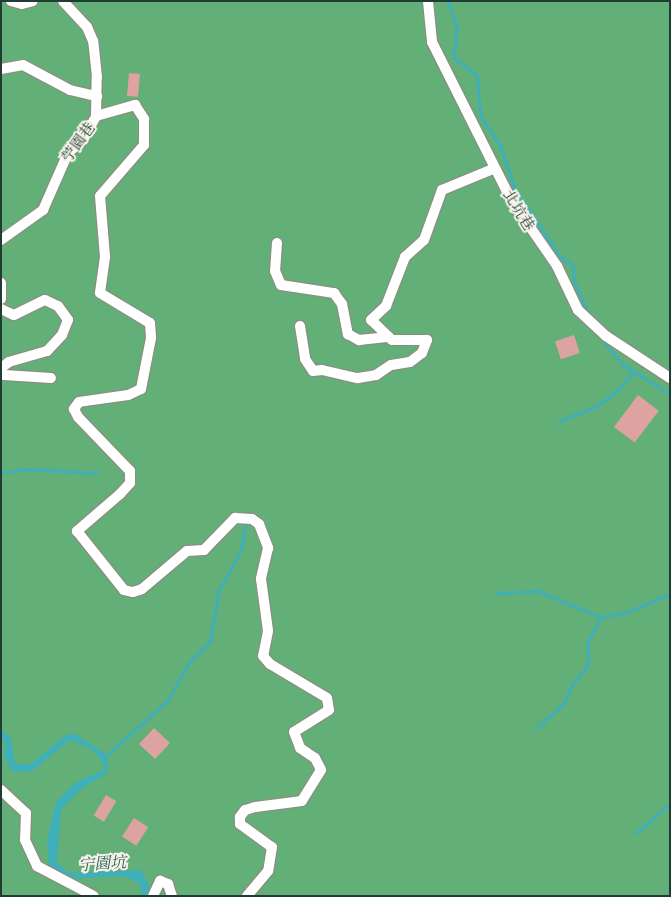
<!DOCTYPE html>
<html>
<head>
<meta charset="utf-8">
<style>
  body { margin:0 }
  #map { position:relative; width:671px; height:897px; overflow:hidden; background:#f5e3cc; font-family:"Libre Caslon Text","Noto Serif TC",serif }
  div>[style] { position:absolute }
  .forest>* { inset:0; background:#62af78; transform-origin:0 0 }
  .water>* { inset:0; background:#3fafb9 }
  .stream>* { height:2.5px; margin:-1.25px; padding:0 1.25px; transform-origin:1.25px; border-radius:1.25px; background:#3fafb9 }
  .building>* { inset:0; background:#dda3a1; transform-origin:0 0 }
  .roads { filter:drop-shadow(1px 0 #8a9080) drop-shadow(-1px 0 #8a9080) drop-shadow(0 1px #8a9080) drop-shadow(0 -1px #8a9080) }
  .minor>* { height:10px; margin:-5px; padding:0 5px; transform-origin:5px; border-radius:5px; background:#fff }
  span { translate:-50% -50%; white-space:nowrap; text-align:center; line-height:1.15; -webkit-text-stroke:4px #f7f3e8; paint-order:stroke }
  .street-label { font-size:15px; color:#1f3d34 }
  .water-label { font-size:16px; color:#295f5c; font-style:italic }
  .frame { position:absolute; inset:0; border:2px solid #1f3d34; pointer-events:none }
</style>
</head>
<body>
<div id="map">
  <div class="forest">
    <i style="left:1px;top:1px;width:669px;height:895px"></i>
  </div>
  <div class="water">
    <i style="clip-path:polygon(1px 728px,11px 739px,15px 764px,31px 764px,66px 735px,75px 734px,107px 755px,108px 772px,80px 790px,61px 810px,57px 862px,69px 873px,141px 870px,154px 896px,142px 896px,139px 883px,123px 876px,69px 879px,49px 866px,47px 841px,56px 802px,75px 783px,105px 769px,101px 759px,91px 749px,70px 740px,31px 772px,12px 771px,4px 756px,6px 743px,1px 739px)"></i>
  </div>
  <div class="stream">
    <i style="left:448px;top:1px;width:27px;rotate:70deg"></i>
    <i style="left:457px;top:26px;width:32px;rotate:95deg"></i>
    <i style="left:454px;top:58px;width:29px;rotate:36deg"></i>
    <i style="left:477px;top:75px;width:41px;rotate:84.4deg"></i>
    <i style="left:481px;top:116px;width:37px;rotate:57deg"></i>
    <i style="left:501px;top:147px;width:44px;rotate:71.6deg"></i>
    <i style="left:515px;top:189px;width:81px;rotate:56.1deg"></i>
    <i style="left:560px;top:256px;width:16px;rotate:35deg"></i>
    <i style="left:573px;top:265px;width:16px;rotate:86deg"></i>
    <i style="left:574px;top:281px;width:38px;rotate:65deg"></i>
    <i style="left:601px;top:338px;width:32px;rotate:51deg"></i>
    <i style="left:621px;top:363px;width:58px;rotate:32.3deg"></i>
    <i style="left:559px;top:421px;width:41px;rotate:-21.5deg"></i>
    <i style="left:597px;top:406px;width:28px;rotate:-38deg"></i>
    <i style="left:619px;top:389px;width:22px;rotate:-51deg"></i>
    <i style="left:1px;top:473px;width:26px;rotate:-9deg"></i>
    <i style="left:27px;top:469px;width:70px;rotate:3.3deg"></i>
    <i style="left:496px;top:593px;width:42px;rotate:-2.7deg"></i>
    <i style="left:538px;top:591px;width:68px;rotate:22.4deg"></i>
    <i style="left:537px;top:728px;width:35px;rotate:-43deg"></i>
    <i style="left:563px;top:704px;width:21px;rotate:-65deg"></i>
    <i style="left:572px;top:685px;width:26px;rotate:-51deg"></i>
    <i style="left:588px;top:665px;width:23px;rotate:-90deg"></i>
    <i style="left:588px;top:642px;width:28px;rotate:-63deg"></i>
    <i style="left:601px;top:617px;width:27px;rotate:-10deg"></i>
    <i style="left:628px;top:612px;width:46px;rotate:-23.2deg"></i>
    <i style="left:105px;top:757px;width:85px;rotate:-42.1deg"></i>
    <i style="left:168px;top:700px;width:41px;rotate:-60.9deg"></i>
    <i style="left:188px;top:664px;width:32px;rotate:-46deg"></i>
    <i style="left:210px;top:641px;width:52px;rotate:-80deg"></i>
    <i style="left:219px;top:590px;width:46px;rotate:-61.2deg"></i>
    <i style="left:241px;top:550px;width:28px;rotate:-80deg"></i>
    <i style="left:636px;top:833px;width:45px;rotate:-40.5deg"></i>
  </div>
  <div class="building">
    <i style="left:129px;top:73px;width:11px;height:23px;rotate:5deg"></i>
    <i style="left:574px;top:335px;width:19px;height:20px;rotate:72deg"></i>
    <i style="left:638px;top:395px;width:26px;height:40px;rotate:37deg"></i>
    <i style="left:154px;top:728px;width:22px;height:22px;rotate:43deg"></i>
    <i style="left:106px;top:795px;width:12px;height:24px;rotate:31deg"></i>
    <i style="left:134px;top:818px;width:17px;height:22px;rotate:33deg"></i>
  </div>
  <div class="roads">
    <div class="minor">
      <i style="left:11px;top:1px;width:11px;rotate:15deg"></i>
      <i style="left:22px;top:4px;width:11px;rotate:-15deg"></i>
      <i style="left:428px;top:1px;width:41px;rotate:84.4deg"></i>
      <i style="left:432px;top:42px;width:174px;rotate:63.4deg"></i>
      <i style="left:510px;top:198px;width:83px;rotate:55.3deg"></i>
      <i style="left:557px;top:266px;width:49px;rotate:64.5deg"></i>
      <i style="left:578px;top:310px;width:38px;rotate:43deg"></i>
      <i style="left:606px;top:336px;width:77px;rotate:33.3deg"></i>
      <i style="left:1px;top:69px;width:22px;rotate:-10deg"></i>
      <i style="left:23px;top:65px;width:53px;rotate:28deg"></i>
      <i style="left:70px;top:90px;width:28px;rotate:13deg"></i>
      <i style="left:96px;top:116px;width:41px;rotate:-15.8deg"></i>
      <i style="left:135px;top:105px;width:17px;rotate:57deg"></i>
      <i style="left:144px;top:119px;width:26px;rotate:90deg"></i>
      <i style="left:144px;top:145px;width:67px;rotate:130.8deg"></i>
      <i style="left:100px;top:196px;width:61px;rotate:85.3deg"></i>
      <i style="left:105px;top:257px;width:36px;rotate:98deg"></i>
      <i style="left:100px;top:293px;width:58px;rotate:31deg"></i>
      <i style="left:150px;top:323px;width:15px;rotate:86deg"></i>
      <i style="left:151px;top:338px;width:52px;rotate:101.1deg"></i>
      <i style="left:141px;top:389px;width:14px;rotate:155deg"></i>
      <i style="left:128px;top:395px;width:49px;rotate:171.9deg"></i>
      <i style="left:79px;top:402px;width:9px;rotate:126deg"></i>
      <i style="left:74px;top:409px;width:9px;rotate:63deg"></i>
      <i style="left:78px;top:417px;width:75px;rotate:46.1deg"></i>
      <i style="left:130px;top:471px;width:12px;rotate:90deg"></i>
      <i style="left:130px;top:483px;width:15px;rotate:132deg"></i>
      <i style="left:120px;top:494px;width:57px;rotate:139.3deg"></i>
      <i style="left:77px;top:531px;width:75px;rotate:51.5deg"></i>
      <i style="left:124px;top:590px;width:9px;rotate:13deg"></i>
      <i style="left:133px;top:592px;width:9px;rotate:-18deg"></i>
      <i style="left:142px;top:589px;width:59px;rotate:-40.2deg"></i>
      <i style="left:187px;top:551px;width:17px;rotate:-3deg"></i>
      <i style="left:204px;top:550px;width:45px;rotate:-45.9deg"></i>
      <i style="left:235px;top:518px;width:17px;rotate:3deg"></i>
      <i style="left:252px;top:519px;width:9px;rotate:36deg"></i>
      <i style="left:259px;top:524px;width:26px;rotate:69deg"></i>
      <i style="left:268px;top:548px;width:32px;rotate:103deg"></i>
      <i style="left:261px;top:579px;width:52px;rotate:82.3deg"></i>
      <i style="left:268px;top:631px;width:25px;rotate:101deg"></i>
      <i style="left:263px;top:656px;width:11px;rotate:49deg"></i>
      <i style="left:270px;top:664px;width:66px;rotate:30.8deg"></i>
      <i style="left:327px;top:698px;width:12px;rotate:81deg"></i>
      <i style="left:329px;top:710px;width:41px;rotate:147.8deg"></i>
      <i style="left:294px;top:732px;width:17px;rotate:69deg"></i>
      <i style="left:300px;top:748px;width:18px;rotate:34deg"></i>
      <i style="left:315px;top:758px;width:13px;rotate:63deg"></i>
      <i style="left:321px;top:770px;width:36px;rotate:122deg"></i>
      <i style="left:302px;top:801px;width:47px;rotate:172.7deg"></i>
      <i style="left:255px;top:807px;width:10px;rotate:163deg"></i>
      <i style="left:245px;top:810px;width:9px;rotate:126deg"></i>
      <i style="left:240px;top:817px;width:7px;rotate:90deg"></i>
      <i style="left:240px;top:824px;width:39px;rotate:36deg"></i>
      <i style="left:272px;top:847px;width:24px;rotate:99deg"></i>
      <i style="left:268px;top:871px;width:33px;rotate:130deg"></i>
      <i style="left:1px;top:240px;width:52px;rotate:-35.5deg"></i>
      <i style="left:43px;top:210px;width:62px;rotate:-66.3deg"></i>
      <i style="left:68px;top:153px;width:22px;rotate:-43deg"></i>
      <i style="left:84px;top:138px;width:25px;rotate:-61deg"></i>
      <i style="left:96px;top:116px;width:39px;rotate:-89deg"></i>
      <i style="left:97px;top:77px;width:36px;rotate:-96deg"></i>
      <i style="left:93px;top:41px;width:15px;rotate:-113deg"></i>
      <i style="left:87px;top:27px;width:35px;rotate:-133deg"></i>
      <i style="left:277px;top:243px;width:28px;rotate:94deg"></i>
      <i style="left:275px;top:271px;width:15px;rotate:67deg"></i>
      <i style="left:281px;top:285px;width:54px;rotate:8.6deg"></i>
      <i style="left:334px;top:293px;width:14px;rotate:54deg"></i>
      <i style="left:342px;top:304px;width:31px;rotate:79deg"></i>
      <i style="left:348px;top:334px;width:13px;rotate:29deg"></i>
      <i style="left:359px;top:340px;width:30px;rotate:-6deg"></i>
      <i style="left:1px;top:283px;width:16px;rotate:90deg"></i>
      <i style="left:1px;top:309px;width:14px;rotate:25deg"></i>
      <i style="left:14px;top:315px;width:34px;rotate:-26deg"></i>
      <i style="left:45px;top:300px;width:14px;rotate:25deg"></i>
      <i style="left:58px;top:306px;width:17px;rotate:54deg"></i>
      <i style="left:68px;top:320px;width:16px;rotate:112deg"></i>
      <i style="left:62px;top:335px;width:22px;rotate:133deg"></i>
      <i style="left:47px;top:351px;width:40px;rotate:164deg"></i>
      <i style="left:9px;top:362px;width:10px;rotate:143deg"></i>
      <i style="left:300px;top:326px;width:33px;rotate:81deg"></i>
      <i style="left:305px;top:359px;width:14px;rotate:56deg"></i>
      <i style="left:313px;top:371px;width:9px;rotate:-6deg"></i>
      <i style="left:322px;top:370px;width:37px;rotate:13deg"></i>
      <i style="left:358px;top:378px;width:18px;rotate:-9deg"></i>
      <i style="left:376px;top:375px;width:18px;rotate:-34deg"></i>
      <i style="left:391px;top:365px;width:19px;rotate:-9deg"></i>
      <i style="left:410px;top:362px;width:15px;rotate:-37deg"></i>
      <i style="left:422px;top:353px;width:14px;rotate:-69deg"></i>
      <i style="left:427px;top:340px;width:35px;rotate:180deg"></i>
      <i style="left:392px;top:340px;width:29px;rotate:-136deg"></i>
      <i style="left:371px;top:320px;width:21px;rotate:-43deg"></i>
      <i style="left:386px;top:306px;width:53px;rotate:-68.8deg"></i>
      <i style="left:405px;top:257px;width:25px;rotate:-42deg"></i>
      <i style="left:424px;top:240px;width:53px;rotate:-70.2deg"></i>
      <i style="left:442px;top:190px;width:57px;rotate:-22.5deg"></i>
      <i style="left:1px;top:371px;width:5px;rotate:53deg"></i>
      <i style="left:4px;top:375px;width:47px;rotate:3.7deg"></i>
      <i style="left:1px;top:790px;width:34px;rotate:43deg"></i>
      <i style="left:26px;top:813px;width:27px;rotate:92deg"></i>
      <i style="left:25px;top:840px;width:29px;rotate:65deg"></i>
      <i style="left:37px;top:866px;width:64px;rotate:27.8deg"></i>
      <i style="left:153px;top:896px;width:17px;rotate:-65deg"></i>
      <i style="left:160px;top:881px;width:9px;rotate:21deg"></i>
      <i style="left:168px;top:884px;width:13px;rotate:72deg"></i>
    </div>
  </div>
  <div class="street-label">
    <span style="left:78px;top:142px;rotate:-54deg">苧園巷</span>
    <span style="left:519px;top:210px;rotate:58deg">北坑巷</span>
  </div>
  <div class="water-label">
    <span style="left:102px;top:863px;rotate:-4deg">宁園坑</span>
  </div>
  <div class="frame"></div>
</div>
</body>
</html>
